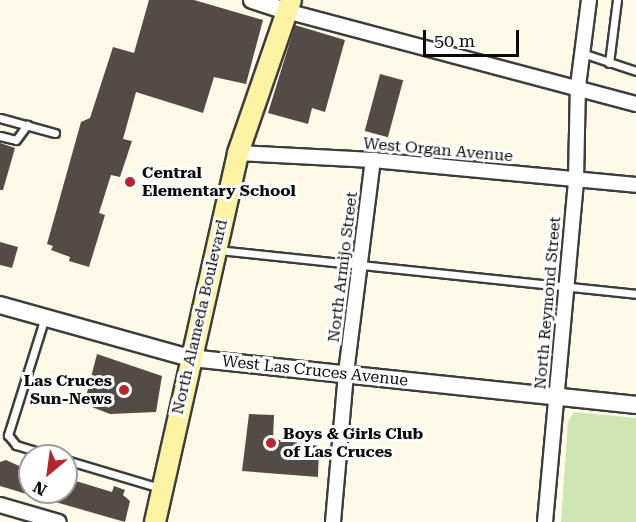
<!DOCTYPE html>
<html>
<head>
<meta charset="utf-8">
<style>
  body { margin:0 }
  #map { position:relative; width:636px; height:522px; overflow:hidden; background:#fffae7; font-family:"Roboto Serif",serif }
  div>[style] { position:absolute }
  .green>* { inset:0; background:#cee7b2 }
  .building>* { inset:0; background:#524b46; transform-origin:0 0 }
  .roads { filter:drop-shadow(2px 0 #3d3d3d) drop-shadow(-2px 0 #3d3d3d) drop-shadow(0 2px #3d3d3d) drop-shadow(0 -2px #3d3d3d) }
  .service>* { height:7px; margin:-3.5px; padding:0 3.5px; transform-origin:3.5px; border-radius:3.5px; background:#fff }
  .minor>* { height:14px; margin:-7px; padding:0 7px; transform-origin:7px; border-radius:7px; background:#fff }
  .tertiary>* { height:16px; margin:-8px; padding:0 8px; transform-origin:8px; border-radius:8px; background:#fff }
  .secondary>* { height:20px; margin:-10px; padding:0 10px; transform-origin:10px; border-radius:10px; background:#fef3a3 }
  .dots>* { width:16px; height:16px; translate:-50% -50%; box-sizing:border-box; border:3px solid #fff; border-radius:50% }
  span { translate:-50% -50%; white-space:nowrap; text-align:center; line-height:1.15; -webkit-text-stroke:6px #fff; paint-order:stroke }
  .street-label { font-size:16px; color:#0a0a0a }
  .poi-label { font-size:16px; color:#0a0a0a; font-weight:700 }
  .left { translate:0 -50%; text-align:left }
  .right { translate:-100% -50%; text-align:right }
  .north { position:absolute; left:18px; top:444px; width:60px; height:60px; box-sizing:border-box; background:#fff; border:2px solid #9d9d9d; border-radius:50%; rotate:209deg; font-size:16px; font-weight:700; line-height:24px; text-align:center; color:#0a0a0a }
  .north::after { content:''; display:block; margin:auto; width:21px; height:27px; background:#b6262e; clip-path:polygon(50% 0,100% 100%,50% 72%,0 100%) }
  .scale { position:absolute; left:423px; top:30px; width:96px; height:27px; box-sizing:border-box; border:3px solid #0a0a0a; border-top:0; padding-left:8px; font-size:18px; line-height:21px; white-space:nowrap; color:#0a0a0a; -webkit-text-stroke:4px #fff; paint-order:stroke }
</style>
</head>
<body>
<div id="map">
  <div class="green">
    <i style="clip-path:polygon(574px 412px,636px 418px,636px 522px,561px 522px,568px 422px)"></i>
  </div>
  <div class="building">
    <i style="clip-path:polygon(149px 0,194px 0,263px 20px,246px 84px,214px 77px,203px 113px,136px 92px,123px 139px,132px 141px,120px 177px,111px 175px,99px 213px,105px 215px,89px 267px,69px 261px,70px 257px,51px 250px,53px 246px,47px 244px,81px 122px,90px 118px,113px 47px,134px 53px)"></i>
    <i style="clip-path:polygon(295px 25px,345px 40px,325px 112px,312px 108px,308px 124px,268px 113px)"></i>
    <i style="left:380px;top:74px;width:24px;height:59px;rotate:15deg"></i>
    <i style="clip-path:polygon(0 143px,15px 148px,3px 190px,0 190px)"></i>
    <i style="clip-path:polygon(0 242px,18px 247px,12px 268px,0 265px)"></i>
    <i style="clip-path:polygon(97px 354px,162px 376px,156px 412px,110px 414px,84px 404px)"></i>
    <i style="clip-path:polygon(249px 414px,274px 415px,273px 439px,319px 446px,318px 477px,242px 471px)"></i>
    <i style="clip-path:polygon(6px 460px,30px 471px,30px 495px,0 486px,0 462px)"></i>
    <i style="clip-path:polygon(66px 478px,112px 492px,114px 486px,125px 490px,123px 495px,130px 501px,125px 522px,31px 495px,66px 492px)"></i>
  </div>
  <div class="roads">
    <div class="service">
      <i style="left:582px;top:53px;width:57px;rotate:18.4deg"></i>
      <i style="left:609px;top:63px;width:64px;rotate:-82.8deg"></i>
      <i style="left:0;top:118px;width:57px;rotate:15.3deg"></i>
      <i style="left:0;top:136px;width:16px;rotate:14deg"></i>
      <i style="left:16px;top:140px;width:19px;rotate:-54deg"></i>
      <i style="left:218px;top:250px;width:420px;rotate:6deg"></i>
      <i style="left:45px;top:317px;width:124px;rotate:107.4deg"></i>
      <i style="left:8px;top:435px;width:13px;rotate:51deg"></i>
      <i style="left:16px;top:445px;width:38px;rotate:17deg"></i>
      <i style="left:66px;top:460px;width:98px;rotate:16.6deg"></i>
    </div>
    <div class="minor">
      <i style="left:286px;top:11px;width:362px;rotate:14.9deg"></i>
      <i style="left:238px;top:153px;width:135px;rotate:3deg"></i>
      <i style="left:373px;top:160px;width:264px;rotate:5.4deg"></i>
      <i style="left:0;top:505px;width:61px;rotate:16.1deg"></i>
      <i style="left:333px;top:522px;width:150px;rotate:-85deg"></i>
      <i style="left:346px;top:373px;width:215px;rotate:-82.8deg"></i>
      <i style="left:545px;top:522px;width:344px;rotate:-84.8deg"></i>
      <i style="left:576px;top:179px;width:93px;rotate:-88.8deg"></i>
      <i style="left:578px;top:86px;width:87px;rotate:-82.7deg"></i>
    </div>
    <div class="tertiary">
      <i style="left:252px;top:0;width:36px;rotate:18deg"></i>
      <i style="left:0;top:305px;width:197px;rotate:15.6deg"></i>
      <i style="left:190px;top:358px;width:448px;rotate:6deg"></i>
    </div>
    <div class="secondary">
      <i style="left:155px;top:522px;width:378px;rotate:-77.3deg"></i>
      <i style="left:238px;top:153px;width:162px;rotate:-70.9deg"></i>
    </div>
  </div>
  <div class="dots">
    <i style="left:130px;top:182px;background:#b6262e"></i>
    <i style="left:124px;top:390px;background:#b6262e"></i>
    <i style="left:271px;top:443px;background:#b6262e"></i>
  </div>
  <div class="street-label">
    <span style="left:438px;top:150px;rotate:5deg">West Organ Avenue</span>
    <span style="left:343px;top:267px;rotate:-83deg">North Armijo Street</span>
    <span style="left:548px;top:303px;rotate:-85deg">North Reymond Street</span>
    <span style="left:200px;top:317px;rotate:-77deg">North Alameda Boulevard</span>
    <span style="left:315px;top:371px;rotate:6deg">West Las Cruces Avenue</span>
  </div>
  <div class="poi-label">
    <span class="left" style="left:142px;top:182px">Central<br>Elementary School</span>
    <span class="right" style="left:112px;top:390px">Las Cruces<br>Sun-News</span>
    <span class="left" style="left:283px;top:443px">Boys &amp; Girls Club<br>of Las Cruces</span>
  </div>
  <div class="north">N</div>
  <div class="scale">50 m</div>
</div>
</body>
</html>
